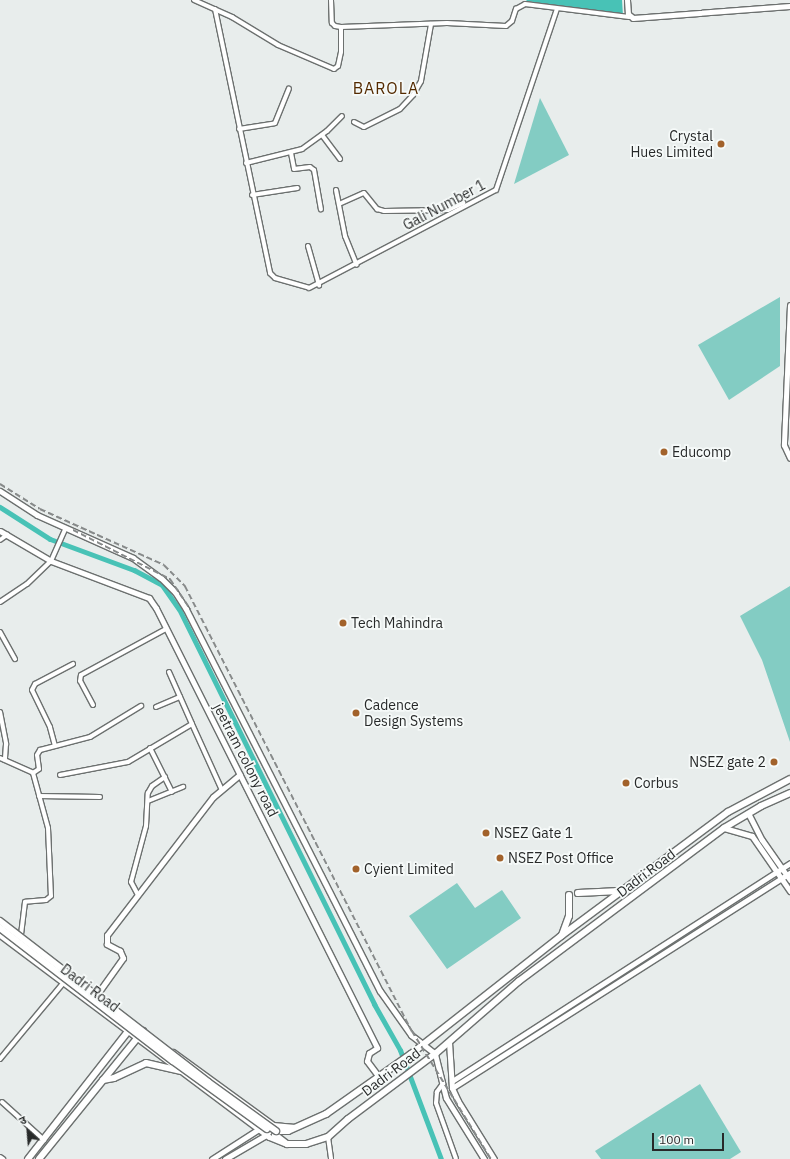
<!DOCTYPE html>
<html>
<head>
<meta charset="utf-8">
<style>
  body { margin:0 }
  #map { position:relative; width:790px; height:1159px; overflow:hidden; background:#e8edec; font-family:"IBM Plex Sans","Noto Sans Devanagari",sans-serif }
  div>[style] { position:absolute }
  .green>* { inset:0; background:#83ccc3 }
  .water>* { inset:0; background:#48c2b6 }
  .canal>* { height:5px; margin:-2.5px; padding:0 2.5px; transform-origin:2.5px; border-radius:2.5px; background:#48c2b6 }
  .roads { filter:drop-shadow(1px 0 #6c706f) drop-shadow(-1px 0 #6c706f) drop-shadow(0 1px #6c706f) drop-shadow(0 -1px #6c706f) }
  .minor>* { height:4px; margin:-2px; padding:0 2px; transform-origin:2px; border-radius:2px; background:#fff }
  .tertiary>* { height:5px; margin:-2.5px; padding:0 2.5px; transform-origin:2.5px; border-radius:2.5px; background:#fff }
  .secondary>* { height:6px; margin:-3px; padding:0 3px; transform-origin:3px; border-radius:3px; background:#fff }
  .rail>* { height:1.5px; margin-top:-0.75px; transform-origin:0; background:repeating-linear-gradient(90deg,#878a8a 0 6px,transparent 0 9px) }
  .bridges { filter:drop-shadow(1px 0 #6c706f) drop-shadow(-1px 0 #6c706f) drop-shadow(0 1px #6c706f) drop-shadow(0 -1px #6c706f) }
  .secondary-bridge>* { height:6px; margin:-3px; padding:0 3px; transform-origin:3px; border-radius:3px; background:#fff }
  .dots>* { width:11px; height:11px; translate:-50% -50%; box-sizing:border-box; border:2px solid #f6faf9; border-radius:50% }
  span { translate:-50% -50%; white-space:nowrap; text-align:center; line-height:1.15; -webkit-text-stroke:3.5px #f6faf9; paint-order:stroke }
  .poi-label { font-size:14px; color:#272929 }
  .right { translate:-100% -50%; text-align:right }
  .left { translate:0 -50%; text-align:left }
  .street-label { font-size:14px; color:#272929 }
  .quarter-label { font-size:16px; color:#542a00; letter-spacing:1px }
  .north { position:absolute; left:8px; top:1111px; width:40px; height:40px; -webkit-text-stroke:3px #f6faf9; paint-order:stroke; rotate:334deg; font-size:11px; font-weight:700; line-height:16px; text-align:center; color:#272929 }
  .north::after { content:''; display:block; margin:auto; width:14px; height:18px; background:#272929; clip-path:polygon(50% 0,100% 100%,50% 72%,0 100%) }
  .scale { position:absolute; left:652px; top:1133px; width:72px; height:18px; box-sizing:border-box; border:2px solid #272929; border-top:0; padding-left:5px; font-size:12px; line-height:14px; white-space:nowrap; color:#272929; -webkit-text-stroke:3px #f6faf9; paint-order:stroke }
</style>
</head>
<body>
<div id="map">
  <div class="green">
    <i style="clip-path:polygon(540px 98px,569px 155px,514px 184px)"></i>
    <i style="clip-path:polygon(780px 297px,780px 366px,729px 400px,698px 345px)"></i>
    <i style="clip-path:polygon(790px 586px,790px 742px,762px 660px,740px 616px)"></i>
    <i style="clip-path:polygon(457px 883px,475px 908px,502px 890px,521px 918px,447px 969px,409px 916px)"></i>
    <i style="clip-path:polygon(700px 1084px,741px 1152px,730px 1159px,601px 1159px,595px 1151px)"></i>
  </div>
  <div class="water">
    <i style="clip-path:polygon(526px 0,622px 0,623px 16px,527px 1px)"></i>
  </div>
  <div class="canal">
    <i style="left:0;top:507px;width:59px;rotate:32.6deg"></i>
    <i style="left:50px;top:539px;width:90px;rotate:20.3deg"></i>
    <i style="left:134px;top:570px;width:32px;rotate:28deg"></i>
    <i style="left:162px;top:585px;width:29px;rotate:55deg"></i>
    <i style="left:179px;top:609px;width:441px;rotate:63.7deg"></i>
    <i style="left:374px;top:1004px;width:53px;rotate:60.5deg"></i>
    <i style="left:400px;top:1050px;width:116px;rotate:69.4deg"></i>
  </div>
  <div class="roads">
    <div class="minor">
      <i style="left:194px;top:0;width:42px;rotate:24.1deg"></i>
      <i style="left:232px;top:17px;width:54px;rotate:31.3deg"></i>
      <i style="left:278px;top:45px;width:61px;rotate:23.2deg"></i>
      <i style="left:334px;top:69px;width:5px;rotate:-37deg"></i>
      <i style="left:338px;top:66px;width:14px;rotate:-78deg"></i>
      <i style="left:341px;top:52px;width:25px;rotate:-90deg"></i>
      <i style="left:331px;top:0;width:23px;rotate:88deg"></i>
      <i style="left:332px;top:23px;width:4px;rotate:45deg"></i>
      <i style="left:335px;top:26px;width:6px;rotate:9deg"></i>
      <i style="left:341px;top:27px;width:106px;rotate:-2.2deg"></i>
      <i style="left:447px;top:23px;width:59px;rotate:2.9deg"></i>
      <i style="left:506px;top:26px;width:8px;rotate:-40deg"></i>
      <i style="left:512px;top:21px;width:13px;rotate:-72deg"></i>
      <i style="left:516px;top:9px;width:10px;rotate:-29deg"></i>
      <i style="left:525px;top:4px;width:105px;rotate:7.1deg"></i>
      <i style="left:215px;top:9px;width:270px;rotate:78.2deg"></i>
      <i style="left:270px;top:273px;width:7px;rotate:45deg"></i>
      <i style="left:275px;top:278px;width:35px;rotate:16deg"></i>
      <i style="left:309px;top:288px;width:211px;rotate:-27.7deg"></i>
      <i style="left:496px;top:190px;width:191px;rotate:-71.4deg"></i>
      <i style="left:354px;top:122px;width:11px;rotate:27deg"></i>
      <i style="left:364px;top:127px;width:40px;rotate:-26.6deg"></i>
      <i style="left:400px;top:109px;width:19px;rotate:-47deg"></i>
      <i style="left:413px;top:95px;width:16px;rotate:-60deg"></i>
      <i style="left:421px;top:81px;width:58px;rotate:-80deg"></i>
      <i style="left:239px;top:129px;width:36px;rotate:-9deg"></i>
      <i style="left:275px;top:123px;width:37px;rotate:-68deg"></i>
      <i style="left:322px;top:135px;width:30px;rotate:53deg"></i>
      <i style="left:291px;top:153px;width:16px;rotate:79deg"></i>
      <i style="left:294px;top:169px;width:16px;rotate:-7deg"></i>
      <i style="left:310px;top:167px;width:5px;rotate:37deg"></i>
      <i style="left:314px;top:170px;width:40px;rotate:80deg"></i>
      <i style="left:246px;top:163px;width:58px;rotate:-14deg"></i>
      <i style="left:302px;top:149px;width:31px;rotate:-36deg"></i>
      <i style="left:327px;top:131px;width:21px;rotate:-45deg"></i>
      <i style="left:336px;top:190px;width:47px;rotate:78.9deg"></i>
      <i style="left:345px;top:236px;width:31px;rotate:68deg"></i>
      <i style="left:252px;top:195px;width:46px;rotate:-8.8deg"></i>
      <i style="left:339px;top:204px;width:27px;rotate:-24deg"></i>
      <i style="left:364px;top:193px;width:21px;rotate:51deg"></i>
      <i style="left:377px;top:209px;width:7px;rotate:16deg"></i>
      <i style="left:384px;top:211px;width:64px;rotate:-0.9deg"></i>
      <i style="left:448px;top:210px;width:17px;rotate:-25deg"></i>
      <i style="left:308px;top:246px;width:41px;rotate:74.2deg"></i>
      <i style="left:0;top:540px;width:9px;rotate:-36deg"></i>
      <i style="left:0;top:602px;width:32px;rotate:-34deg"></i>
      <i style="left:27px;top:584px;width:33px;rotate:-44deg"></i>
      <i style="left:51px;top:561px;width:35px;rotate:-66deg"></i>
      <i style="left:0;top:632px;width:31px;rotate:61deg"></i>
      <i style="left:169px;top:672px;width:57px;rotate:66.1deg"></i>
      <i style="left:93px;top:705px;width:27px;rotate:-118deg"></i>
      <i style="left:80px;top:681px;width:6px;rotate:-81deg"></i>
      <i style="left:81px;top:675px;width:97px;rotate:-28.4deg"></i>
      <i style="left:156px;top:707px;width:26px;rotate:-23deg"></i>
      <i style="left:0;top:712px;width:33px;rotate:79deg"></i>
      <i style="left:6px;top:744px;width:16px;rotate:94deg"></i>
      <i style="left:55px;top:746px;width:20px;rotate:-105deg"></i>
      <i style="left:50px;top:727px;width:41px;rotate:-115.9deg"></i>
      <i style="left:32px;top:690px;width:7px;rotate:-63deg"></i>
      <i style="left:35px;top:684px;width:43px;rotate:-27.8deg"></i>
      <i style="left:150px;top:748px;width:49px;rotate:63.4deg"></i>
      <i style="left:0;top:758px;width:36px;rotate:24deg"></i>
      <i style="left:33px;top:773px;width:57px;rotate:74.7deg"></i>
      <i style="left:48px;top:828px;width:68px;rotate:87.5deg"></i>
      <i style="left:51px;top:896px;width:6px;rotate:141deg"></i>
      <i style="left:46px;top:900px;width:21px;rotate:175deg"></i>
      <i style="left:25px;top:902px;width:32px;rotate:97deg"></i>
      <i style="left:33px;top:773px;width:7px;rotate:-34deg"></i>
      <i style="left:39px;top:769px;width:14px;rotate:-98deg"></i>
      <i style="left:37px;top:755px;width:6px;rotate:-59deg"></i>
      <i style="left:40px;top:750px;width:52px;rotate:-14.6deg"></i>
      <i style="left:90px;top:737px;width:60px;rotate:-31.3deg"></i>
      <i style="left:60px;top:775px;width:69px;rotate:-10.8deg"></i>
      <i style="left:128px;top:762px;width:74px;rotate:-30.7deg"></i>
      <i style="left:192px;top:724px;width:72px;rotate:65.6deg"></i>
      <i style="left:39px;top:796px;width:61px;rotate:0.9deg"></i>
      <i style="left:148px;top:801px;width:38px;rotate:-22deg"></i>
      <i style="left:138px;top:895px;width:15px;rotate:-118deg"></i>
      <i style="left:131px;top:882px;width:58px;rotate:-75deg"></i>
      <i style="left:146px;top:826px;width:33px;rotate:-87deg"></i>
      <i style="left:148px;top:793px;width:8px;rotate:-60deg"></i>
      <i style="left:152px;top:786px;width:16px;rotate:-35deg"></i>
      <i style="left:0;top:1059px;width:102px;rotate:-50.2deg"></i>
      <i style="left:442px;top:1085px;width:9px;rotate:126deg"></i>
      <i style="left:437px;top:1092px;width:11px;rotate:95deg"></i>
      <i style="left:436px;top:1103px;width:59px;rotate:70.3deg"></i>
      <i style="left:2px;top:1102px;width:57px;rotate:42.1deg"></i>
      <i style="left:328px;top:1137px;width:22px;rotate:82deg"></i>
      <i style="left:0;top:1157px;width:4px;rotate:34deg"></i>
    </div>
    <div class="tertiary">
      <i style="left:627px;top:0;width:14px;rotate:86deg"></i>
      <i style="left:628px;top:14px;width:6px;rotate:39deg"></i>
      <i style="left:633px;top:18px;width:157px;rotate:-4.4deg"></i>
      <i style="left:790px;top:305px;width:140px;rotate:92.5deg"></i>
      <i style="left:784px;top:445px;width:14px;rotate:65deg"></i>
      <i style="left:0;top:491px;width:44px;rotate:33deg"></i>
      <i style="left:37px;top:515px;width:105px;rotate:24.1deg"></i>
      <i style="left:133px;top:558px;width:34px;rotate:36deg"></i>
      <i style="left:161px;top:578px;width:20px;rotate:45deg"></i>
      <i style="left:175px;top:592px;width:20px;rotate:57deg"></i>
      <i style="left:186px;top:609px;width:428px;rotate:63.1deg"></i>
      <i style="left:380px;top:991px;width:54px;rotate:54.8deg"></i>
      <i style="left:411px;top:1035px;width:31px;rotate:38deg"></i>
      <i style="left:435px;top:1054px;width:45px;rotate:76deg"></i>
      <i style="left:446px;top:1098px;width:72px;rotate:58.1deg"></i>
      <i style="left:0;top:531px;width:59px;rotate:30.5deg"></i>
      <i style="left:51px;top:561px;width:105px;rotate:20.7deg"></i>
      <i style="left:149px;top:598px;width:12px;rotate:55deg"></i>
      <i style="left:156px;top:608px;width:492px;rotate:63.3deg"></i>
      <i style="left:377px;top:1048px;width:9px;rotate:148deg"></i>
      <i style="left:369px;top:1053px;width:8px;rotate:104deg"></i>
      <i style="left:367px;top:1061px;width:20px;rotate:53deg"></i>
      <i style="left:748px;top:813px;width:30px;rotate:63deg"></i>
      <i style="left:762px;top:840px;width:49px;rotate:55deg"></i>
      <i style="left:724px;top:828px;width:29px;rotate:16deg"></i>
      <i style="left:752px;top:836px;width:67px;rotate:55.4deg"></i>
      <i style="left:0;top:935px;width:336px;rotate:36.9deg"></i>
      <i style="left:269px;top:1137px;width:16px;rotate:22deg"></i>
      <i style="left:98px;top:993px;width:43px;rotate:-54.5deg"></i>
      <i style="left:123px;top:958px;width:8px;rotate:-113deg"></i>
      <i style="left:120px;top:951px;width:15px;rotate:-152deg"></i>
      <i style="left:107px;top:944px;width:9px;rotate:-90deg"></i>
      <i style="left:107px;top:935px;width:174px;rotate:-52.5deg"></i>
      <i style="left:213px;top:797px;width:35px;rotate:-40deg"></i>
      <i style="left:449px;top:1042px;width:46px;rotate:86.3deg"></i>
      <i style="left:452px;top:1088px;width:14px;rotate:65deg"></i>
      <i style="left:458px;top:1101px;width:68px;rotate:58.2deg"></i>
      <i style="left:173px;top:1052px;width:124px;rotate:36.1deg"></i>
      <i style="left:273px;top:1125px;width:22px;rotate:5deg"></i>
      <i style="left:452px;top:1081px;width:402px;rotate:-32.8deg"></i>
      <i style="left:452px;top:1088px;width:401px;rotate:-32.5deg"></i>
      <i style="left:212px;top:1159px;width:59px;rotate:-32.6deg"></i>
      <i style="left:225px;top:1159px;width:48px;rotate:-30.3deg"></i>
      <i style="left:266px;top:1135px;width:11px;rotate:-52deg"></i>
    </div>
    <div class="secondary">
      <i style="left:578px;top:893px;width:42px;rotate:-2.7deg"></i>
      <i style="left:562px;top:935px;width:20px;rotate:-70deg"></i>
      <i style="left:569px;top:916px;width:21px;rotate:-90deg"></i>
      <i style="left:103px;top:1080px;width:11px;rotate:-10deg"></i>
      <i style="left:114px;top:1078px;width:35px;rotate:-25deg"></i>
      <i style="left:146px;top:1063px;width:35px;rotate:13deg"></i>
      <i style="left:276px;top:1131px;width:12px"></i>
      <i style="left:288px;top:1131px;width:42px;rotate:-24.1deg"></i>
      <i style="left:326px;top:1114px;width:104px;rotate:-35.2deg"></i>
      <i style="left:411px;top:1054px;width:191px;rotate:-38.2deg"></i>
      <i style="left:561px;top:936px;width:208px;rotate:-36.6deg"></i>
      <i style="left:728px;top:812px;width:70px;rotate:-28deg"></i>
      <i style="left:275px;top:1135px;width:15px;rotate:37deg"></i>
      <i style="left:287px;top:1144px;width:19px"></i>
      <i style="left:306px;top:1144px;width:23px;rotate:-18deg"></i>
      <i style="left:328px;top:1137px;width:27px;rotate:-42deg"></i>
      <i style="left:348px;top:1119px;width:109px;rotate:-36.8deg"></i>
      <i style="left:435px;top:1054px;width:111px;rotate:-41deg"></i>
      <i style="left:519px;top:981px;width:256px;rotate:-36.7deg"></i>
      <i style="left:724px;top:828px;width:43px;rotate:-30.7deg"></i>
      <i style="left:761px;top:806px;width:32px;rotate:-24deg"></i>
      <i style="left:28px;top:1159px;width:170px;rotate:-51.9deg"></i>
      <i style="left:39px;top:1159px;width:165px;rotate:-50.9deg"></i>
    </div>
  </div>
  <div class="rail">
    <i style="left:0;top:484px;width:47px;rotate:32deg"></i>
    <i style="left:40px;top:509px;width:136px;rotate:24.3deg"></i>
    <i style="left:164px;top:565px;width:30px;rotate:45deg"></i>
    <i style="left:185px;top:586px;width:500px;rotate:63deg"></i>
    <i style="left:412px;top:1031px;width:150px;rotate:58.3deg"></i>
    <i style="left:73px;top:530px;width:109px;rotate:26.8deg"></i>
    <i style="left:170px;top:579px;width:37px;rotate:56deg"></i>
  </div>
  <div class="bridges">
    <div class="secondary-bridge">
      <i style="left:0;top:921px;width:263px;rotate:37.7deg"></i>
      <i style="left:208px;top:1082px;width:84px;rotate:35.8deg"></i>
      <i style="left:0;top:928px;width:218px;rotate:37.6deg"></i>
      <i style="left:173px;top:1061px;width:116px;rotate:35.9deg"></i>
    </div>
  </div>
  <div class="dots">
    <i style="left:721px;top:144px;background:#a2622b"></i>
    <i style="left:664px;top:452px;background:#a2622b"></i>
    <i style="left:343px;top:623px;background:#a2622b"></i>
    <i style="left:356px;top:713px;background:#a2622b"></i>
    <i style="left:774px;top:762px;background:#a2622b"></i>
    <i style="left:626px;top:783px;background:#a2622b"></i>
    <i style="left:486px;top:833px;background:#a2622b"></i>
    <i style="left:500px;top:858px;background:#a2622b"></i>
    <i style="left:356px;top:869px;background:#a2622b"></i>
  </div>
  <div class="poi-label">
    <span class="right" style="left:713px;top:144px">Crystal<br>Hues Limited</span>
    <span class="left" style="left:672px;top:452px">Educomp</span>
    <span class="left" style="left:351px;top:623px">Tech Mahindra</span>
    <span class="left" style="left:364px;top:713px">Cadence<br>Design Systems</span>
    <span class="right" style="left:766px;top:762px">NSEZ gate 2</span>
    <span class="left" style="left:634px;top:783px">Corbus</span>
    <span class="left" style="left:494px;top:833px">NSEZ Gate 1</span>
    <span class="left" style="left:508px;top:858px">NSEZ Post Office</span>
    <span class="left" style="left:364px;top:869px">Cyient Limited</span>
  </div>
  <div class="street-label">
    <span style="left:444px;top:205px;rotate:-28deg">Gali Number 1</span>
    <span style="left:246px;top:760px;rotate:63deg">jeetram colony road</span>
    <span style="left:646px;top:873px;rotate:-37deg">Dadri Road</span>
    <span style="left:90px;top:988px;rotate:37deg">Dadri Road</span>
    <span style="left:391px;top:1072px;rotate:-37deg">Dadri Road</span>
  </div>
  <div class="quarter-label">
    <span style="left:386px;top:88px">BAROLA</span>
  </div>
  <div class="north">उ</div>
  <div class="scale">100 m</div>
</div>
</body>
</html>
